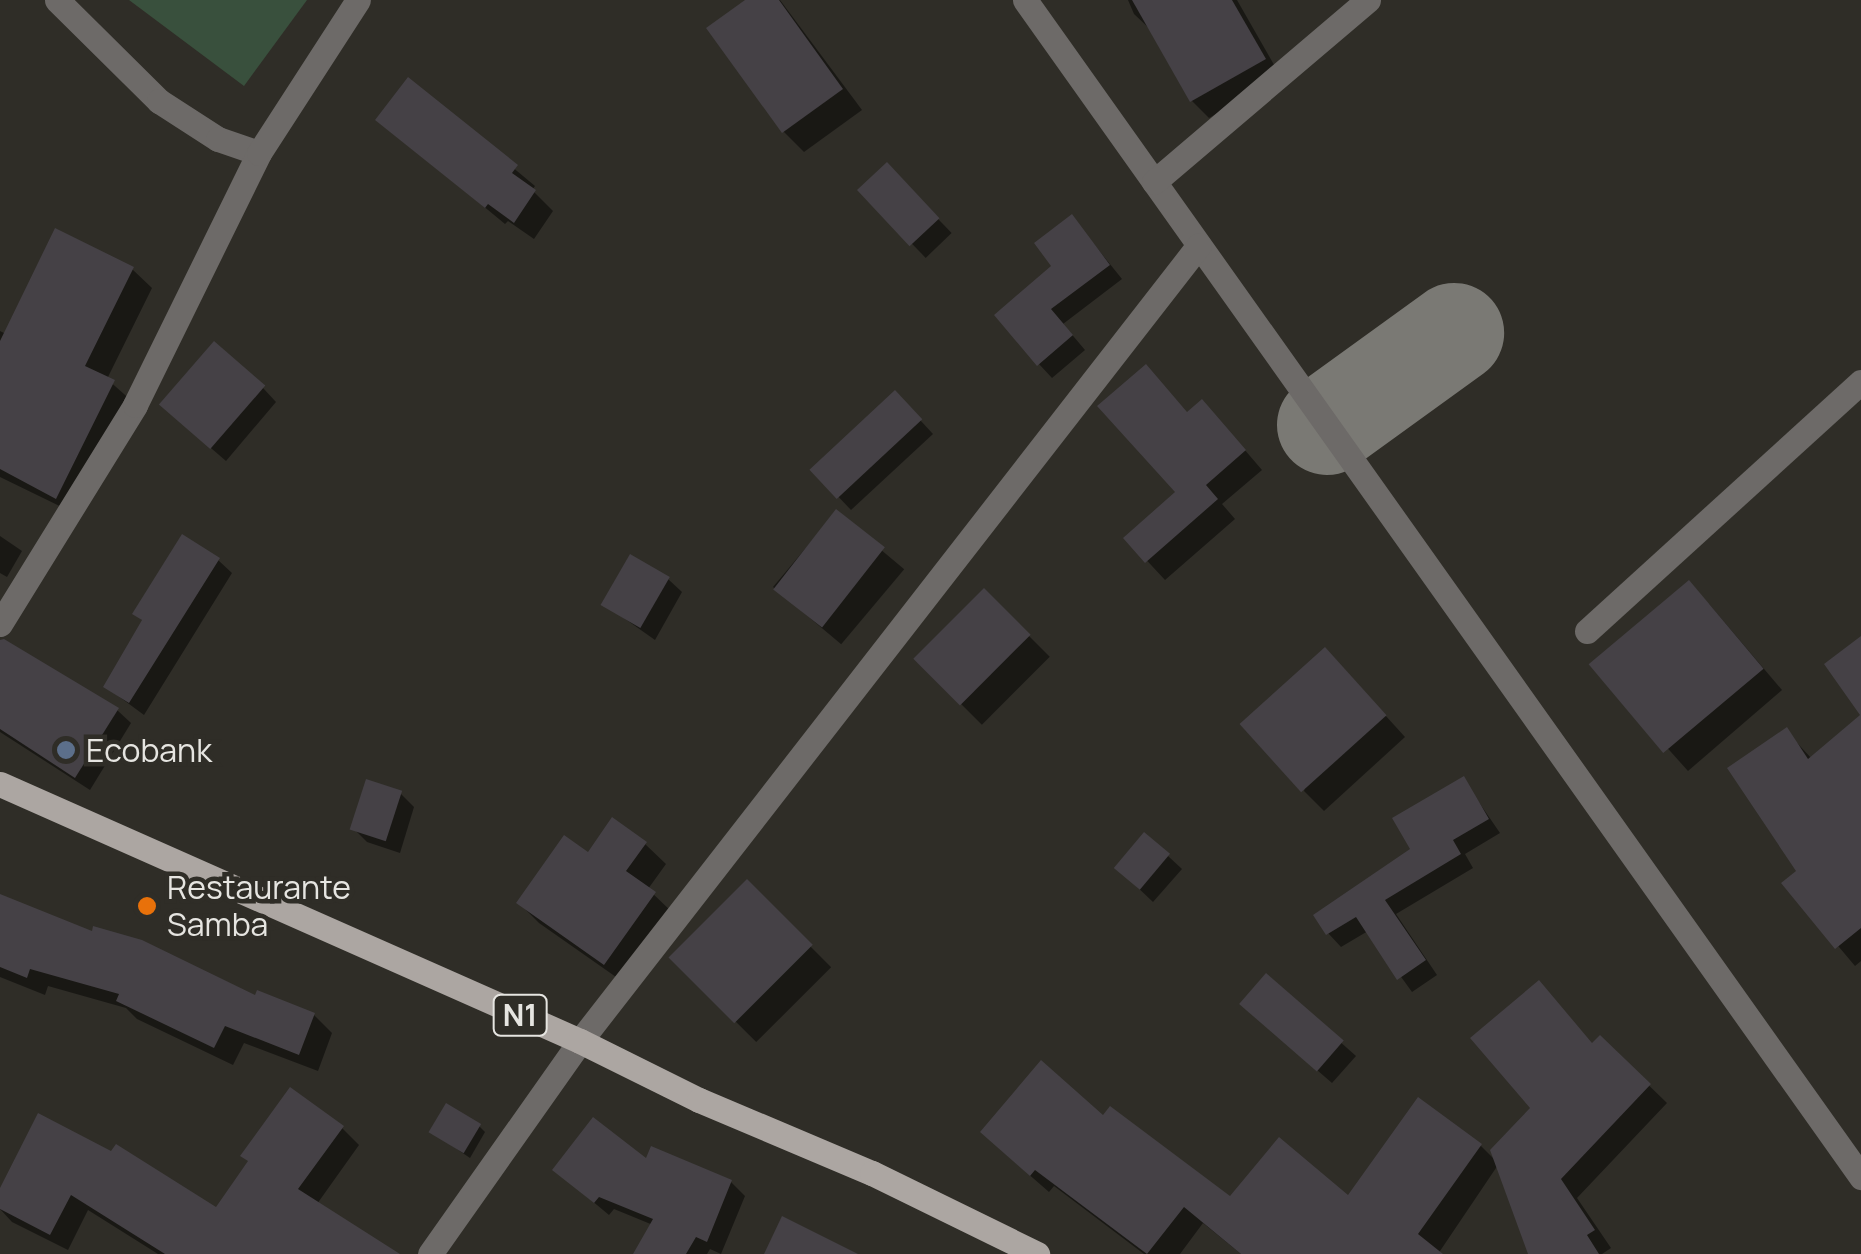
<!DOCTYPE html>
<html>
<head>
<meta charset="utf-8">
<style>
  body { margin:0 }
  #map { position:relative; width:1861px; height:1254px; overflow:hidden; background:#2f2d27; font-family:Manrope,sans-serif }
  div>[style] { position:absolute }
  .green>* { inset:0; background:#39503d }
  .shadow>* { inset:0; background:#0007; transform-origin:0 0 }
  .taxiway>* { height:100px; margin:-50px; padding:0 50px; transform-origin:50px; border-radius:50px; background:#7a7974 }
  .building>* { inset:0; background:#454146; transform-origin:0 0 }
  .minor>* { height:25px; margin:-12.5px; padding:0 12.5px; transform-origin:12.5px; border-radius:12.5px; background:#6d6a68 }
  .primary>* { height:25px; margin:-12.5px; padding:0 12.5px; transform-origin:12.5px; border-radius:12.5px; background:#aca6a2 }
  .dots>* { width:28px; height:28px; translate:-50% -50%; box-sizing:border-box; border:5px solid #2f2d27; border-radius:50% }
  span { translate:-50% -50%; white-space:nowrap; text-align:center; line-height:1.15; -webkit-text-stroke:9px #2f2d27; paint-order:stroke }
  .shield-label span { padding:2px 8px; background:#2f2d27; border:2px solid; border-radius:8px; -webkit-text-stroke-width:0 }
  .shield-label { font-size:30px; color:#e6e5e1; font-weight:700 }
  .poi-label { font-size:32px; color:#e6e5e1 }
  .left { translate:0 -50%; text-align:left }
</style>
</head>
<body>
<div id="map">
  <div class="green">
    <i style="clip-path:polygon(129px 0,307px 0,244px 86px)"></i>
  </div>
  <div class="shadow">
    <i style="clip-path:polygon(749px 0,780px 0,862px 110px,804px 152px,784px 132px,710px 29px)"></i>
    <i style="clip-path:polygon(1128px 0,1237px 0,1281px 77px,1209px 118px,1192px 101px,1152px 31px,1134px 14px)"></i>
    <i style="clip-path:polygon(409px 81px,535px 186px,532px 190px,553px 211px,534px 239px,508px 221px,505px 224px,378px 119px)"></i>
    <i style="left:887px;top:166px;width:93px;height:36px;rotate:46deg"></i>
    <i style="clip-path:polygon(1072px 217px,1122px 279px,1063px 324px,1085px 350px,1052px 378px,1039px 364px,1054px 266px)"></i>
    <i style="clip-path:polygon(132px 269px,152px 288px,107px 379px,133px 402px,76px 514px,0 477px,0 331px,6px 334px)"></i>
    <i style="clip-path:polygon(263px 388px,276px 402px,226px 461px,175px 417px)"></i>
    <i style="clip-path:polygon(908px 407px,933px 434px,851px 510px,813px 470px)"></i>
    <i style="clip-path:polygon(1188px 414px,1220px 421px,1262px 470px,1222px 504px,1235px 519px,1165px 580px,1126px 538px,1178px 492px)"></i>
    <i style="left:836px;top:512px;width:89px;height:98px;rotate:40deg"></i>
    <i style="clip-path:polygon(0 536px,22px 551px,7px 577px,0 573px)"></i>
    <i style="clip-path:polygon(218px 560px,232px 573px,144px 715px,106px 687px,144px 622px,136px 614px)"></i>
    <i style="clip-path:polygon(668px 579px,682px 592px,655px 640px,604px 604px)"></i>
    <i style="left:984px;top:591px;width:93px;height:96px;rotate:45deg"></i>
    <i style="clip-path:polygon(1709px 604px,1782px 690px,1688px 771px,1594px 666px)"></i>
    <i style="clip-path:polygon(1345px 671px,1405px 737px,1324px 811px,1304px 791px)"></i>
    <i style="clip-path:polygon(0 674px,117px 710px,131px 723px,90px 790px,0 732px)"></i>
    <i style="clip-path:polygon(1861px 717px,1861px 961px,1855px 966px,1785px 883px,1799px 871px,1786px 731px,1812px 759px)"></i>
    <i style="clip-path:polygon(1463px 779px,1500px 833px,1465px 854px,1473px 868px,1396px 914px,1437px 975px,1412px 992px,1368px 931px,1341px 947px,1328px 933px,1413px 850px)"></i>
    <i style="clip-path:polygon(400px 793px,414px 807px,400px 853px,367px 842px,354px 829px)"></i>
    <i style="clip-path:polygon(645px 844px,666px 864px,648px 889px,674px 914px,626px 984px,539px 923px,519px 903px,589px 855px)"></i>
    <i style="clip-path:polygon(1168px 856px,1182px 869px,1153px 902px,1116px 867px)"></i>
    <i style="left:747px;top:883px;width:119px;height:106px;rotate:45deg"></i>
    <i style="clip-path:polygon(0 897px,257px 998px,314px 1015px,332px 1033px,318px 1071px,244px 1043px,233px 1065px,137px 1019px,126px 1008px,48px 986px,45px 995px,0 977px)"></i>
    <i style="clip-path:polygon(1266px 976px,1356px 1056px,1332px 1083px,1256px 1017px)"></i>
    <i style="clip-path:polygon(1600px 1038px,1667px 1103px,1577px 1198px,1611px 1248px,1602px 1254px,1531px 1254px,1498px 1165px,1438px 1254px,1241px 1254px,1203px 1223px,1180px 1254px,1144px 1254px,1054px 1186px,1049px 1192px,1001px 1150px,1104px 1119px,1231px 1200px,1349px 1199px,1481px 1146px,1498px 1163px)"></i>
    <i style="clip-path:polygon(39px 1117px,217px 1210px,342px 1128px,359px 1145px,317px 1204px,389px 1254px,158px 1254px,88px 1210px,68px 1250px,12px 1222px,0 1209px,0 1194px)"></i>
    <i style="clip-path:polygon(479px 1126px,485px 1132px,470px 1158px,432px 1132px)"></i>
    <i style="clip-path:polygon(652px 1149px,731px 1182px,745px 1196px,721px 1254px,710px 1249px,707px 1254px,636px 1254px,653px 1225px,614px 1209px,609px 1215px,555px 1170px,647px 1162px)"></i>
  </div>
  <div class="taxiway">
    <i style="left:1327px;top:425px;width:157px;rotate:-35.9deg"></i>
  </div>
  <div class="building">
    <i style="clip-path:polygon(745px 0,779px 0,843px 89px,782px 133px,706px 28px)"></i>
    <i style="clip-path:polygon(1132px 0,1232px 0,1266px 59px,1190px 102px)"></i>
    <i style="clip-path:polygon(408px 77px,518px 165px,512px 173px,536px 190px,514px 223px,488px 204px,485px 208px,375px 120px)"></i>
    <i style="left:887px;top:162px;width:77px;height:41px;rotate:47deg"></i>
    <i style="clip-path:polygon(1072px 214px,1110px 265px,1051px 309px,1073px 335px,1037px 366px,994px 315px,1051px 266px,1034px 243px)"></i>
    <i style="clip-path:polygon(55px 228px,134px 267px,85px 366px,115px 380px,56px 499px,0 469px,0 341px)"></i>
    <i style="left:214px;top:341px;width:68px;height:84px;rotate:41deg"></i>
    <i style="clip-path:polygon(1146px 364px,1187px 412px,1202px 399px,1246px 450px,1206px 485px,1218px 499px,1145px 563px,1123px 538px,1175px 492px,1097px 406px)"></i>
    <i style="left:895px;top:390px;width:40px;height:117px;rotate:47deg"></i>
    <i style="left:836px;top:509px;width:62px;height:102px;rotate:38deg"></i>
    <i style="clip-path:polygon(182px 534px,220px 558px,129px 703px,103px 687px,142px 620px,132px 614px)"></i>
    <i style="left:630px;top:554px;width:46px;height:59px;rotate:30deg"></i>
    <i style="left:1689px;top:580px;width:116px;height:131px;rotate:50deg"></i>
    <i style="left:984px;top:588px;width:66px;height:100px;rotate:45deg"></i>
    <i style="clip-path:polygon(1861px 636px,1861px 928px,1835px 949px,1781px 883px,1796px 871px,1727px 768px,1787px 727px,1808px 759px,1860px 715px,1824px 664px)"></i>
    <i style="clip-path:polygon(4px 639px,119px 708px,75px 778px,0 729px,0 640px)"></i>
    <i style="left:1325px;top:647px;width:92px;height:115px;rotate:48deg"></i>
    <i style="clip-path:polygon(1464px 776px,1489px 819px,1453px 840px,1461px 854px,1385px 900px,1426px 960px,1397px 980px,1356px 917px,1326px 935px,1313px 915px,1410px 849px,1392px 818px)"></i>
    <i style="left:366px;top:779px;width:38px;height:53px;rotate:18deg"></i>
    <i style="clip-path:polygon(612px 817px,647px 842px,626px 871px,656px 892px,604px 965px,516px 903px,564px 835px,588px 852px)"></i>
    <i style="left:1144px;top:832px;width:34px;height:47px;rotate:40deg"></i>
    <i style="left:747px;top:879px;width:93px;height:111px;rotate:45deg"></i>
    <i style="clip-path:polygon(0 894px,92px 931px,93px 926px,142px 940px,255px 995px,257px 990px,315px 1013px,299px 1055px,225px 1026px,214px 1048px,116px 1001px,119px 994px,30px 969px,27px 978px,0 967px)"></i>
    <i style="left:1266px;top:973px;width:103px;height:41px;rotate:41deg"></i>
    <i style="clip-path:polygon(1539px 980px,1592px 1043px,1600px 1035px,1651px 1084px,1561px 1179px,1595px 1230px,1587px 1235px,1599px 1254px,1528px 1254px,1490px 1150px,1530px 1108px,1470px 1038px)"></i>
    <i style="clip-path:polygon(1041px 1060px,1103px 1115px,1110px 1106px,1230px 1196px,1279px 1137px,1348px 1195px,1418px 1097px,1482px 1144px,1418px 1234px,1443px 1254px,1241px 1254px,1184px 1207px,1147px 1254px,1035px 1170px,1030px 1176px,980px 1132px)"></i>
    <i style="clip-path:polygon(290px 1087px,344px 1126px,298px 1189px,400px 1254px,165px 1254px,71px 1195px,50px 1235px,0 1209px,0 1188px,38px 1113px,111px 1151px,116px 1144px,216px 1207px,248px 1161px,240px 1156px)"></i>
    <i style="left:446px;top:1103px;width:41px;height:34px;rotate:31deg"></i>
    <i style="clip-path:polygon(593px 1117px,646px 1158px,651px 1146px,732px 1180px,707px 1242px,696px 1237px,686px 1254px,633px 1254px,653px 1219px,599px 1197px,594px 1203px,552px 1170px)"></i>
    <i style="clip-path:polygon(782px 1216px,858px 1254px,764px 1254px)"></i>
  </div>
  <div class="minor">
    <i style="left:57px;top:0;width:144px;rotate:44.7deg"></i>
    <i style="left:159px;top:101px;width:70px;rotate:32.8deg"></i>
    <i style="left:218px;top:139px;width:43px;rotate:18.9deg"></i>
    <i style="left:1025px;top:0;width:1444px;rotate:54.61deg"></i>
    <i style="left:1154px;top:182px;width:281px;rotate:-40.4deg"></i>
    <i style="left:0;top:624px;width:257px;rotate:-58.3deg"></i>
    <i style="left:135px;top:405px;width:281px;rotate:-63.8deg"></i>
    <i style="left:259px;top:153px;width:182px;rotate:-57.1deg"></i>
    <i style="left:1587px;top:631px;width:370px;rotate:-42.3deg"></i>
    <i style="left:430px;top:1254px;width:261px;rotate:-54.8deg"></i>
    <i style="left:580px;top:1041px;width:1008px;rotate:-52.13deg"></i>
  </div>
  <div class="primary">
    <i style="left:0;top:784px;width:634px;rotate:23.9deg"></i>
    <i style="left:580px;top:1041px;width:133px;rotate:26.4deg"></i>
    <i style="left:699px;top:1100px;width:188px;rotate:22.9deg"></i>
    <i style="left:872px;top:1173px;width:184px;rotate:26.1deg"></i>
  </div>
  <div class="dots">
    <i style="left:66px;top:750px;background:#5c6f8a"></i>
    <i style="left:147px;top:906px;background:#e8710a"></i>
  </div>
  <div class="shield-label">
    <span style="left:520px;top:1015px">N1</span>
  </div>
  <div class="poi-label">
    <span class="left" style="left:86px;top:750px">Ecobank</span>
    <span class="left" style="left:167px;top:906px">Restaurante<br>Samba</span>
  </div>
</div>
</body>
</html>
